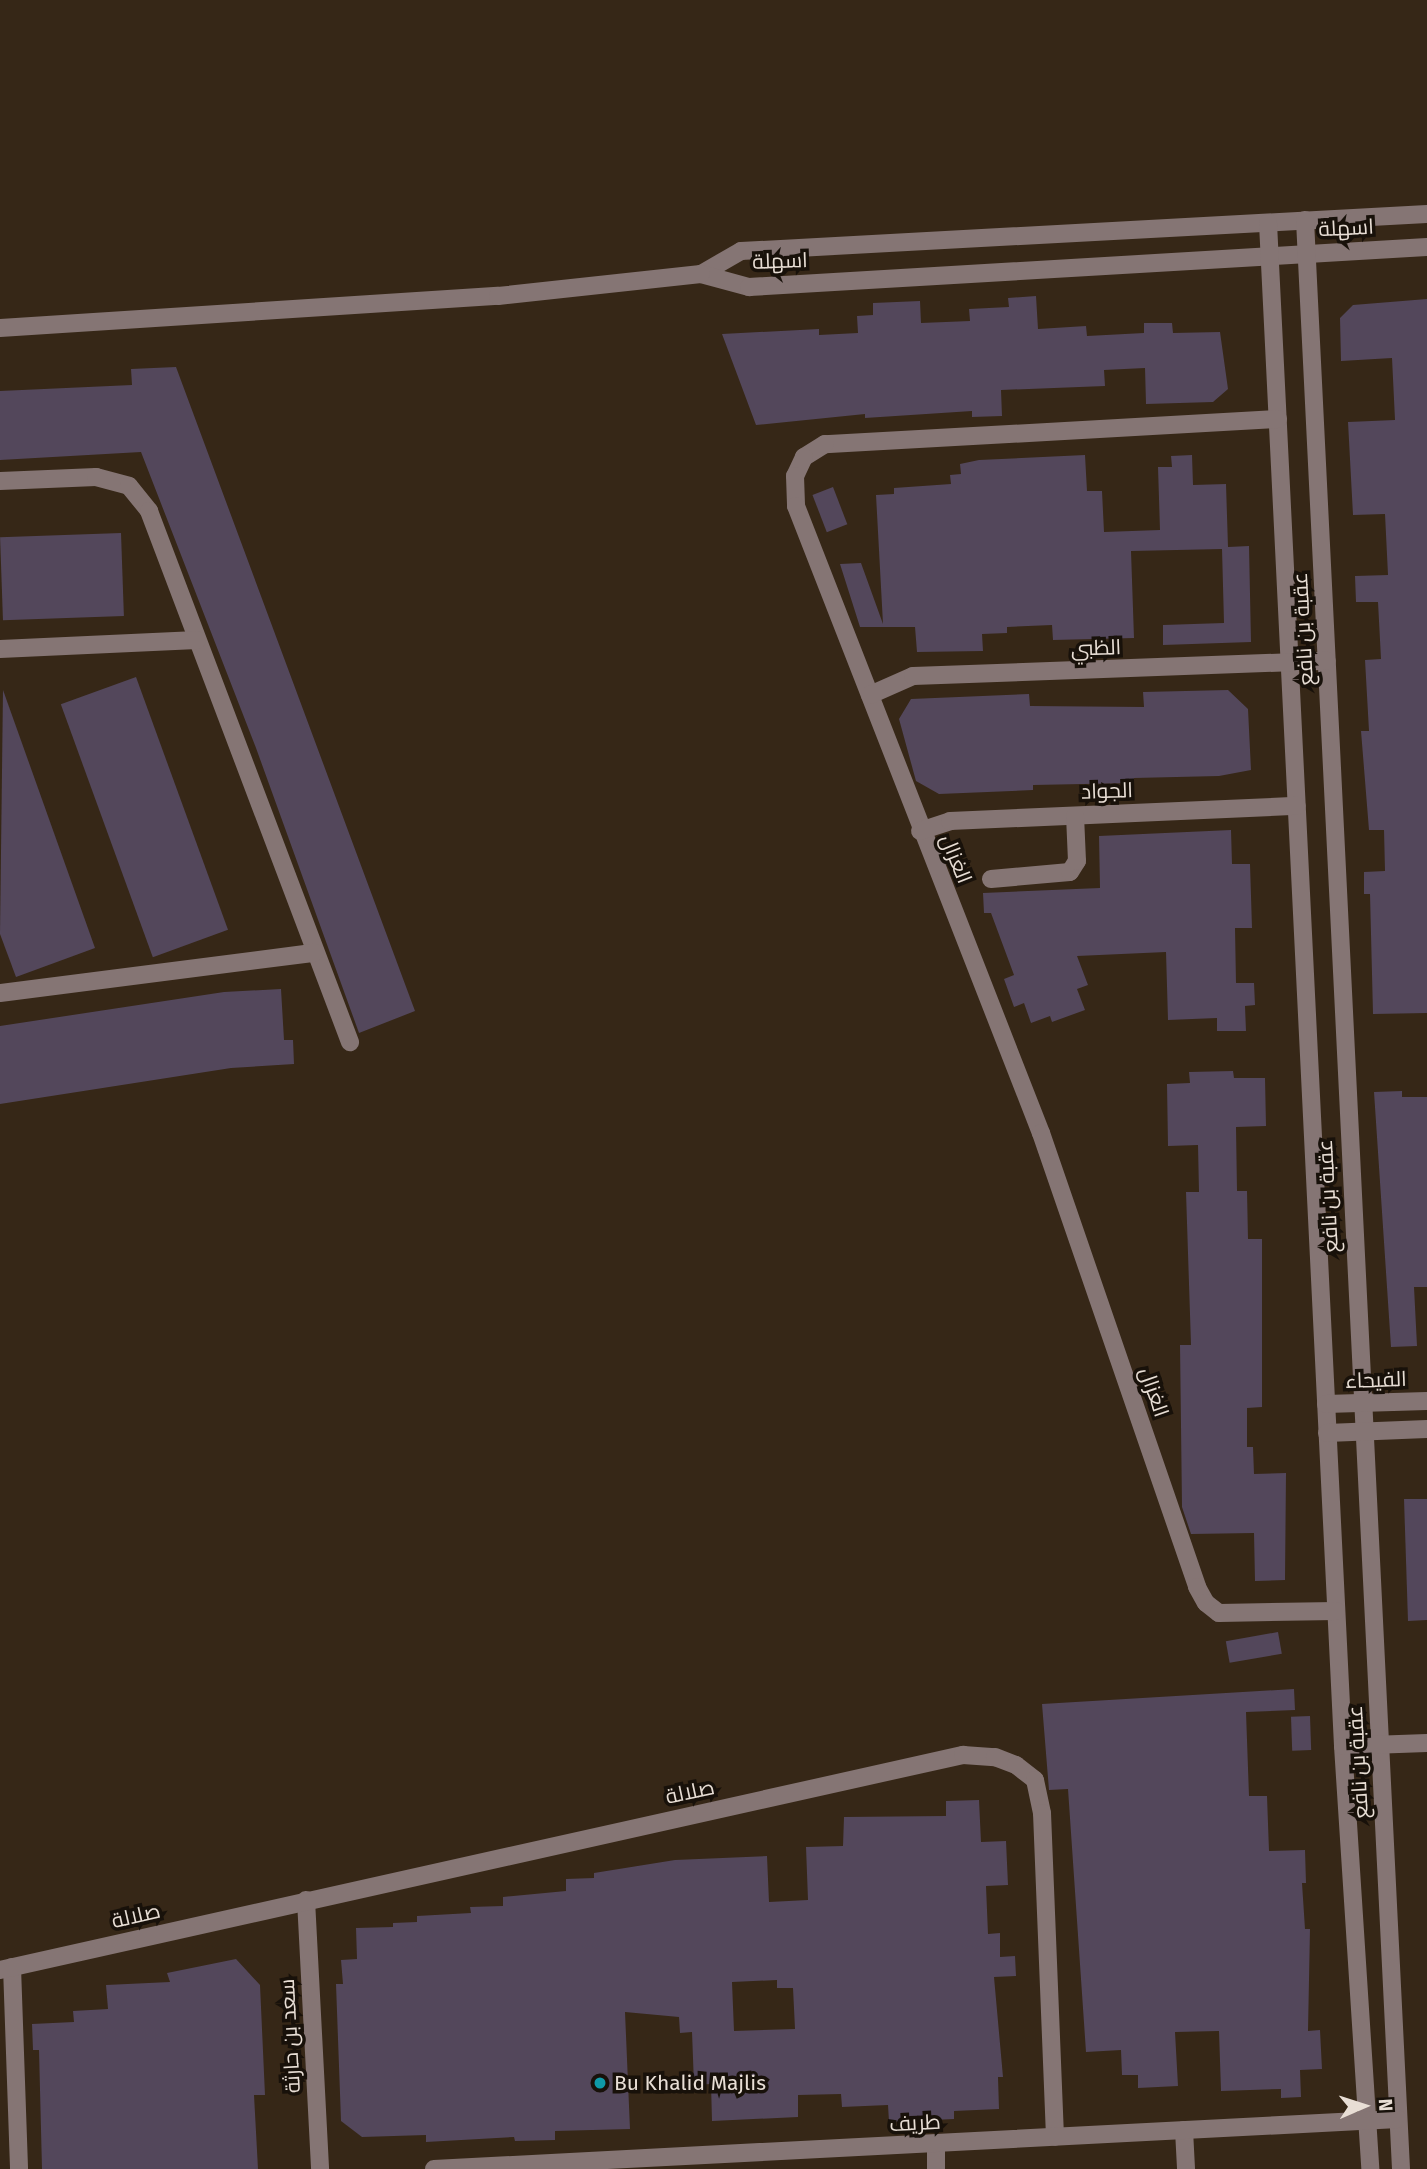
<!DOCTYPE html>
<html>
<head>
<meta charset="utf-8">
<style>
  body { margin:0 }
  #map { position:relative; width:1427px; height:2169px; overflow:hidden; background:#362717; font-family:"Fira Sans",Cairo,sans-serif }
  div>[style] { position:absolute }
  .building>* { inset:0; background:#53475b; transform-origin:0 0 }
  .minor>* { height:18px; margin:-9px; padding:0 9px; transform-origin:9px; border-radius:9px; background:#857574 }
  .dots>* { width:19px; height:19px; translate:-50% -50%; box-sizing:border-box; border:4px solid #18110a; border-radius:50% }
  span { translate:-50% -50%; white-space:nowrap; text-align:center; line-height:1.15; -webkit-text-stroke:7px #18110a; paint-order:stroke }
  .street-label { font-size:21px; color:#e8ded5 }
  .poi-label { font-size:21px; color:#e8ded5 }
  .left { translate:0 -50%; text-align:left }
  .north { position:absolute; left:1329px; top:2071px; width:70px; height:70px; -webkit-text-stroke:5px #18110a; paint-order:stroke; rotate:87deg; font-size:19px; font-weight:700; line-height:28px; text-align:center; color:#e8ded5 }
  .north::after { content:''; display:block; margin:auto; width:24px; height:32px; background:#e8ded5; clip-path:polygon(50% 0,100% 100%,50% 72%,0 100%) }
</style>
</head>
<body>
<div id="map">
  <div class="building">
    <i style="clip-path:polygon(1036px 296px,1038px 329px,1086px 326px,1087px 336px,1144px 333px,1144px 323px,1172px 323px,1173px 333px,1220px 332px,1228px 389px,1213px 402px,1146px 404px,1145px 368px,1104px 370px,1105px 386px,1001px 390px,1002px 416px,972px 417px,972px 411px,865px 418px,865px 414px,756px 425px,722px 334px,819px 329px,819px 335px,858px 333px,857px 316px,873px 315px,873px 303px,920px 301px,921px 323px,970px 321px,969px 309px,1009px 307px,1008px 298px)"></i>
    <i style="clip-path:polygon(1427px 299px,1427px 1013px,1373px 1014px,1370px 894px,1364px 894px,1364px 872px,1385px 871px,1384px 830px,1369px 830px,1361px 731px,1369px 731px,1365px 660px,1381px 659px,1378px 602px,1356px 602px,1355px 576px,1388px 575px,1385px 514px,1353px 515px,1348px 422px,1395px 420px,1392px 358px,1341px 361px,1340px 318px,1353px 305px)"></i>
    <i style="clip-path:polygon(176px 367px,415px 1011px,359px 1033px,256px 748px,141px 452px,0 460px,0 391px,132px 385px,131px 369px)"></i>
    <i style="clip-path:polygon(1085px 455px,1087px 491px,1102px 491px,1104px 532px,1160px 530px,1158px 467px,1172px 467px,1171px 456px,1192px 455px,1193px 485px,1226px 484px,1228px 547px,1249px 546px,1251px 642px,1163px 645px,1163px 625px,1224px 623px,1222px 549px,1131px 551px,1134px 638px,1053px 640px,1052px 625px,1007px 627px,1007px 633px,982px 634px,983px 651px,917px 652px,915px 627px,860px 627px,840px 564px,861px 563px,883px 624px,876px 495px,894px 494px,894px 488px,951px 484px,950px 475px,961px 474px,960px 464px,979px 460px)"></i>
    <i style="left:833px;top:487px;width:40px;height:22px;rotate:69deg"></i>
    <i style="left:121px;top:533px;width:83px;height:121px;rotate:88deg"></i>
    <i style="left:136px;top:677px;width:269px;height:80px;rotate:70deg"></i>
    <i style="clip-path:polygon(3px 690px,95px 948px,16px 977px,0 934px)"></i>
    <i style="clip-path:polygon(1228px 690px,1248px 709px,1251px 770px,1219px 776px,1134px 778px,1134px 783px,1033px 785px,1033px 790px,939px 794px,916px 781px,899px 719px,911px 699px,1029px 694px,1030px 706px,1144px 707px,1143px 692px)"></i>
    <i style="clip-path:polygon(1231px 830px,1232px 864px,1250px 864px,1252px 928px,1235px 928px,1236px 983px,1254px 983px,1255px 1005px,1245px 1006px,1246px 1031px,1217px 1031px,1217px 1018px,1168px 1020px,1166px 952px,1077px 956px,1088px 985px,1077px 989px,1085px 1010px,1052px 1022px,1050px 1016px,1031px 1023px,1024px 1003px,1014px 1007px,1004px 979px,1014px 975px,991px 913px,984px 913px,983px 893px,1100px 888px,1099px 836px)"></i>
    <i style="clip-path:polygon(281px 989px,284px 1040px,293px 1040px,294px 1064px,231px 1068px,0 1104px,0 1026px,224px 992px)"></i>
    <i style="clip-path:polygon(1233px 1071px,1234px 1078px,1265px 1078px,1266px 1126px,1236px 1127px,1237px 1191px,1247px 1191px,1248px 1239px,1262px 1239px,1262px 1407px,1247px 1408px,1247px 1447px,1253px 1447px,1254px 1474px,1286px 1473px,1285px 1580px,1255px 1581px,1254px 1533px,1191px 1534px,1182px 1507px,1180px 1345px,1191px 1345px,1186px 1192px,1199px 1192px,1198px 1145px,1168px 1146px,1167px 1084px,1190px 1083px,1189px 1072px)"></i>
    <i style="clip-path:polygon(1402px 1091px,1402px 1097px,1427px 1097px,1427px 1287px,1414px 1287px,1417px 1346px,1391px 1347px,1374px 1092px)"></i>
    <i style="clip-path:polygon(1404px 1499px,1427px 1499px,1427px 1620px,1408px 1621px)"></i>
    <i style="left:1278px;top:1632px;width:22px;height:53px;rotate:80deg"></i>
    <i style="clip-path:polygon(1294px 1689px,1295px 1710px,1246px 1712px,1249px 1796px,1267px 1796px,1269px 1851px,1305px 1850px,1306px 1883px,1302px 1883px,1305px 1929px,1310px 1929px,1308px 2031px,1320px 2030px,1322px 2069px,1300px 2070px,1301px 2097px,1281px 2098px,1281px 2089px,1221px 2091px,1219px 2031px,1175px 2032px,1178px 2086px,1138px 2088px,1138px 2075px,1122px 2075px,1121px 2050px,1086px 2052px,1068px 1789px,1049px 1790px,1042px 1704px)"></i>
    <i style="left:1310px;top:1716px;width:34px;height:19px;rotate:88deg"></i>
    <i style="clip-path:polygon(evenodd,979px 1800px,981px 1842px,1006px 1841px,1008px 1885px,986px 1886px,988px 1934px,1000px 1933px,1000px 1957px,1015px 1956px,1016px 1976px,994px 1977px,1003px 2077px,998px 2077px,999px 2109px,954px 2111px,954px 2119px,889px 2122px,888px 2105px,842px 2107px,841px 2094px,798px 2095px,798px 2117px,712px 2121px,711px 2084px,694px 2085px,692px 2032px,680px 2033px,679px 2017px,625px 2012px,630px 2129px,555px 2131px,555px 2140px,515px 2141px,514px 2137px,426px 2142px,426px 2135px,362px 2137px,341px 2121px,336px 1984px,343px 1984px,341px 1960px,357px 1959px,356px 1928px,393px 1927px,393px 1923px,417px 1922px,417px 1916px,471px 1913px,470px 1907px,503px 1906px,503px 1897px,566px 1891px,566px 1879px,594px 1878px,594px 1873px,675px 1860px,767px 1856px,769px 1902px,808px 1900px,806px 1847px,843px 1846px,844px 1817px,946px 1816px,946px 1801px,979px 1800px,777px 1980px,777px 1988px,793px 1988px,795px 2029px,734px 2031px,732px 1982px,777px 1980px)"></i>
    <i style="clip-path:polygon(236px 1959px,260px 1985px,265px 2095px,254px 2095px,258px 2169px,42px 2169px,39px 2050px,33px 2050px,32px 2024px,74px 2022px,73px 2011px,108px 2009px,106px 1985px,170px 1982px,167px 1973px)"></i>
  </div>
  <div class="minor">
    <i style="left:1427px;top:214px;width:687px;rotate:176.91deg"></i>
    <i style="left:741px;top:251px;width:46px;rotate:150.1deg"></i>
    <i style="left:701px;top:274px;width:50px;rotate:15.2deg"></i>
    <i style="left:749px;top:287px;width:679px;rotate:-3.38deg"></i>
    <i style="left:1305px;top:220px;width:1951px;rotate:87.18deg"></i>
    <i style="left:1268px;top:223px;width:1525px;rotate:87.18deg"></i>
    <i style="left:1343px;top:1746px;width:424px;rotate:86.3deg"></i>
    <i style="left:0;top:328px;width:499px;rotate:-3.7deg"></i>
    <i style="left:498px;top:296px;width:204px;rotate:-6.2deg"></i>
    <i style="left:1278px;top:419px;width:454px;rotate:176.8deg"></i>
    <i style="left:825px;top:444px;width:25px;rotate:148deg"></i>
    <i style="left:804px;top:457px;width:21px;rotate:115deg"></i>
    <i style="left:795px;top:476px;width:30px;rotate:88deg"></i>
    <i style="left:796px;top:506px;width:673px;rotate:68.66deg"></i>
    <i style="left:1041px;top:1133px;width:480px;rotate:71deg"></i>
    <i style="left:1197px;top:1587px;width:18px;rotate:61deg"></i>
    <i style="left:1206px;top:1603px;width:16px;rotate:38deg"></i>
    <i style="left:1219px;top:1613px;width:117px;rotate:-1deg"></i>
    <i style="left:0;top:481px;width:96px;rotate:-2.4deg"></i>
    <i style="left:96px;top:477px;width:34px;rotate:15deg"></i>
    <i style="left:129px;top:486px;width:32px;rotate:51deg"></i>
    <i style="left:149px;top:511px;width:568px;rotate:69.27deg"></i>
    <i style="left:0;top:649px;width:197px;rotate:-2.6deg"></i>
    <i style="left:870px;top:695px;width:47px;rotate:-23.8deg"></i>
    <i style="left:913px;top:676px;width:414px;rotate:-2.1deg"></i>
    <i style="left:920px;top:831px;width:32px;rotate:-18deg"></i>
    <i style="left:950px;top:821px;width:347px;rotate:-2.5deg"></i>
    <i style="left:991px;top:879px;width:79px;rotate:-5.1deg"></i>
    <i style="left:1070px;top:872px;width:13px;rotate:-58deg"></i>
    <i style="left:1077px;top:861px;width:45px;rotate:-92.5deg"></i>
    <i style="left:0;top:993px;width:317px;rotate:-7.3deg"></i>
    <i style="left:1326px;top:1404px;width:101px;rotate:-1.7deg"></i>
    <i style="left:1327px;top:1433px;width:100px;rotate:-2.3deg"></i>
    <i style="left:1343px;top:1746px;width:84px;rotate:-2deg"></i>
    <i style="left:306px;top:1900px;width:269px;rotate:87deg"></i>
    <i style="left:12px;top:1967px;width:202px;rotate:88deg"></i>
    <i style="left:0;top:1970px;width:987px;rotate:-12.59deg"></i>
    <i style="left:963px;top:1755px;width:32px;rotate:4deg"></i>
    <i style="left:995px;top:1757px;width:22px;rotate:21deg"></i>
    <i style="left:1016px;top:1765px;width:24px;rotate:38deg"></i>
    <i style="left:1035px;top:1780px;width:34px;rotate:78deg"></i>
    <i style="left:1042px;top:1813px;width:324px;rotate:87.7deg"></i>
    <i style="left:1184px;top:2130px;width:39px;rotate:87deg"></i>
    <i style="left:936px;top:2144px;width:25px;rotate:90deg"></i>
    <i style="left:434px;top:2169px;width:965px;rotate:-2.97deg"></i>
  </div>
  <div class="dots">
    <i style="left:600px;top:2083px;background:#0f9aa8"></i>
  </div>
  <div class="street-label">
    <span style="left:1346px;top:228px;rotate:-3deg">اسهلة</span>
    <span style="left:780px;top:261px;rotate:-2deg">اسهلة</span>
    <span style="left:1303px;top:629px;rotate:-93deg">عقبة بن نافع</span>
    <span style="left:1096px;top:648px;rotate:-2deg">الظبي</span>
    <span style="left:1107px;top:791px;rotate:-2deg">الجواد</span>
    <span style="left:956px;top:859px;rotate:68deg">الغزال</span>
    <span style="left:1328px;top:1196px;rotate:-93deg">عقبة بن نافع</span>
    <span style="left:1376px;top:1380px;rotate:-2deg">الفيحاء</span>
    <span style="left:1154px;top:1392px;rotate:71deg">الغزال</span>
    <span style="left:1358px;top:1762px;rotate:-93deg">عقبة بن نافع</span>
    <span style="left:690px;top:1792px;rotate:-12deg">صلالة</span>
    <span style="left:136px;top:1916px;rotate:-13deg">صلالة</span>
    <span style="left:290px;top:2036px;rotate:-93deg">سعد بن حارثة</span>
    <span style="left:915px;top:2123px;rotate:-3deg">طريف</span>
  </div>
  <div class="poi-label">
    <span class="left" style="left:614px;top:2083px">Bu Khalid Majlis</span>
  </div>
  <div class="north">N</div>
</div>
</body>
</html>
